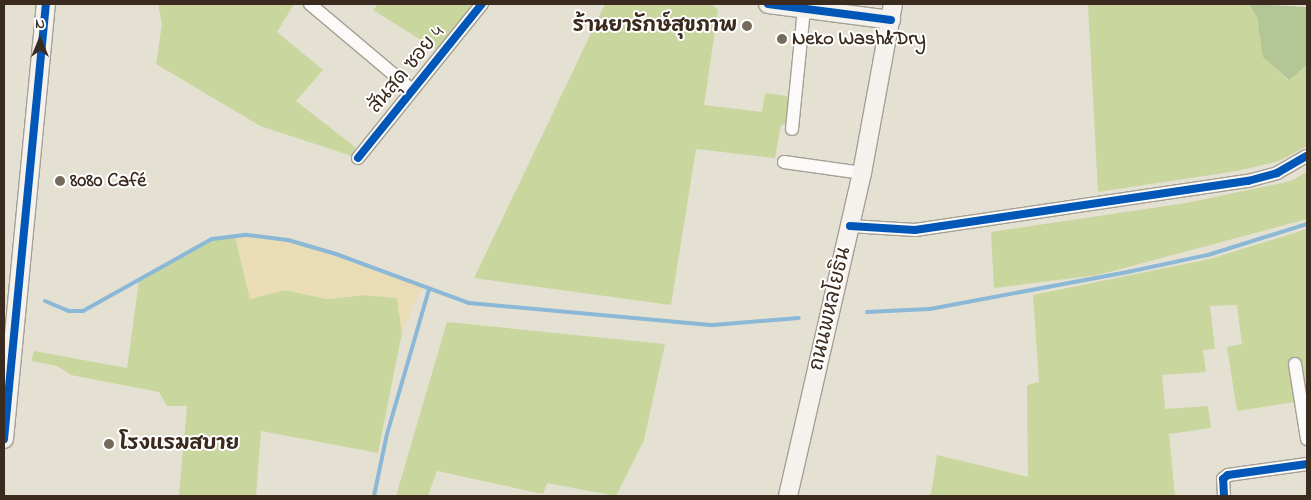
<!DOCTYPE html>
<html>
<head>
<meta charset="utf-8">
<style>
  body { margin:0 }
  #map { position:relative; width:1311px; height:500px; overflow:hidden; background:#e4e1d2; font-family:"Indie Flower","Playpen Sans Thai",sans-serif }
  div>[style] { position:absolute }
  .green>* { inset:0; background:#c9d69e }
  .forest>* { inset:0; background:#b5c696 }
  .sand>* { inset:0; background:#eaddb5 }
  .stream>* { height:4px; margin:-2px; padding:0 2px; transform-origin:2px; border-radius:2px; background:#8ab8d6 }
  .roads { filter:drop-shadow(1px 0 #a4a096) drop-shadow(-1px 0 #a4a096) drop-shadow(0 1px #a4a096) drop-shadow(0 -1px #a4a096) }
  .street>* { height:12px; margin:-6px; padding:0 6px; transform-origin:6px; border-radius:6px; background:#fbfaf8 }
  .secondary>* { height:18px; margin:-9px; padding:0 9px; transform-origin:9px; border-radius:9px; background:#f5f2ee }
  .cycleway>* { height:8px; margin:-4px; padding:0 4px; transform-origin:4px; border-radius:4px; background:#0057b8 }
  .dots>* { width:14px; height:14px; translate:-50% -50%; box-sizing:border-box; border:2px solid #fff; border-radius:50% }
  span { translate:-50% -50%; white-space:nowrap; text-align:center; line-height:1.15; -webkit-text-stroke:4px #fff; paint-order:stroke }
  .poi-label { font-size:20px; color:#3b2a1e; font-weight:700 }
  .right { translate:-100% -50%; text-align:right }
  .left { translate:0 -50%; text-align:left }
  .street-label { font-size:20px; color:#3b2a1e }
  .frame { position:absolute; inset:0; border:5px solid #3b2a1e; pointer-events:none }
  .north { position:absolute; left:15px; top:15px; width:50px; height:50px; -webkit-text-stroke:4px #fff; paint-order:stroke; rotate:0deg; font-size:14px; font-weight:700; line-height:20px; text-align:center; color:#3b2a1e }
  .north::after { content:''; display:block; margin:auto; width:18px; height:22px; background:#3b2a1e; clip-path:polygon(50% 0,100% 100%,50% 72%,0 100%) }
</style>
</head>
<body>
<div id="map">
  <div class="green">
    <i style="clip-path:polygon(158px 4px,294px 4px,277px 32px,323px 70px,296px 101px,355px 147px,358px 158px,260px 126px,156px 64px,162px 24px)"></i>
    <i style="clip-path:polygon(378px 4px,473px 4px,437px 50px,373px 10px)"></i>
    <i style="clip-path:polygon(605px 4px,711px 4px,718px 10px,704px 105px,762px 112px,765px 93px,795px 97px,793px 123px,781px 125px,775px 158px,696px 149px,671px 305px,474px 278px)"></i>
    <i style="clip-path:polygon(1088px 4px,1249px 4px,1257px 17px,1264px 57px,1288px 80px,1307px 65px,1307px 146px,1279px 161px,1237px 171px,1098px 192px)"></i>
    <i style="clip-path:polygon(1307px 172px,1307px 219px,1098px 275px,994px 288px,991px 232px,1186px 203px,1291px 181px)"></i>
    <i style="clip-path:polygon(1307px 229px,1307px 389px,1293px 391px,1295px 402px,1237px 411px,1227px 347px,1242px 344px,1237px 305px,1210px 306px,1215px 349px,1203px 350px,1206px 372px,1162px 375px,1165px 409px,1208px 406px,1211px 428px,1169px 434px,1175px 496px,926px 496px,931px 494px,937px 455px,1028px 477px,1027px 385px,1039px 382px,1033px 295px,1210px 259px)"></i>
    <i style="clip-path:polygon(235px 236px,250px 299px,285px 290px,327px 299px,364px 295px,397px 298px,402px 333px,378px 453px,261px 431px,256px 496px,179px 496px,187px 406px,167px 406px,159px 392px,71px 375px,57px 366px,31px 361px,34px 351px,127px 368px,139px 281px,212px 239px)"></i>
    <i style="clip-path:polygon(447px 322px,665px 344px,644px 440px,616px 496px,547px 483px,543px 494px,437px 471px,428px 496px,396px 496px)"></i>
  </div>
  <div class="forest">
    <i style="clip-path:polygon(1249px 4px,1307px 7px,1307px 65px,1289px 80px,1263px 57px,1257px 17px)"></i>
  </div>
  <div class="sand">
    <i style="clip-path:polygon(247px 235px,288px 240px,422px 287px,402px 333px,397px 298px,364px 295px,327px 299px,285px 290px,250px 299px,235px 236px)"></i>
  </div>
  <div class="stream">
    <i style="left:45px;top:301px;width:26px;rotate:23deg"></i>
    <i style="left:69px;top:311px;width:14px"></i>
    <i style="left:83px;top:311px;width:148px;rotate:-29.2deg"></i>
    <i style="left:212px;top:239px;width:35px;rotate:-7deg"></i>
    <i style="left:247px;top:235px;width:41px;rotate:7deg"></i>
    <i style="left:288px;top:240px;width:50px;rotate:16.3deg"></i>
    <i style="left:336px;top:254px;width:142px;rotate:20.2deg"></i>
    <i style="left:469px;top:303px;width:245px;rotate:5.2deg"></i>
    <i style="left:713px;top:325px;width:86px;rotate:-4.7deg"></i>
    <i style="left:867px;top:312px;width:63px;rotate:-2.7deg"></i>
    <i style="left:930px;top:309px;width:196px;rotate:-10.6deg"></i>
    <i style="left:1123px;top:273px;width:87px;rotate:-12deg"></i>
    <i style="left:1208px;top:255px;width:104px;rotate:-17.4deg"></i>
    <i style="left:374px;top:496px;width:63px;rotate:-78.2deg"></i>
    <i style="left:387px;top:434px;width:151px;rotate:-73.8deg"></i>
  </div>
  <div class="roads">
    <div class="street">
      <i style="left:310px;top:4px;width:132px;rotate:40.1deg"></i>
      <i style="left:792px;top:129px;width:122px;rotate:-84.3deg"></i>
      <i style="left:358px;top:158px;width:198px;rotate:-51.2deg"></i>
      <i style="left:784px;top:162px;width:79px;rotate:8deg"></i>
      <i style="left:850px;top:226px;width:65px;rotate:3.5deg"></i>
      <i style="left:915px;top:230px;width:337px;rotate:-8.4deg"></i>
      <i style="left:1248px;top:181px;width:30px;rotate:-15deg"></i>
      <i style="left:1277px;top:173px;width:34px;rotate:-30deg"></i>
      <i style="left:1295px;top:364px;width:76px;rotate:80.9deg"></i>
      <i style="left:1224px;top:496px;width:17px;rotate:-93deg"></i>
      <i style="left:1223px;top:479px;width:6px;rotate:-39deg"></i>
      <i style="left:1228px;top:475px;width:80px;rotate:-7.9deg"></i>
    </div>
    <div class="secondary">
      <i style="left:768px;top:4px;width:124px;rotate:7.4deg"></i>
      <i style="left:4px;top:439px;width:437px;rotate:-84.5deg"></i>
      <i style="left:788px;top:496px;width:331px;rotate:-77.1deg"></i>
      <i style="left:862px;top:173px;width:172px;rotate:-79.6deg"></i>
    </div>
  </div>
  <div class="cycleway">
    <i style="left:768px;top:4px;width:124px;rotate:7.4deg"></i>
    <i style="left:358px;top:158px;width:198px;rotate:-51.2deg"></i>
    <i style="left:850px;top:226px;width:65px;rotate:3.5deg"></i>
    <i style="left:915px;top:230px;width:337px;rotate:-8.4deg"></i>
    <i style="left:1248px;top:181px;width:30px;rotate:-15deg"></i>
    <i style="left:1277px;top:173px;width:34px;rotate:-30deg"></i>
    <i style="left:4px;top:439px;width:437px;rotate:-84.5deg"></i>
    <i style="left:1224px;top:496px;width:17px;rotate:-93deg"></i>
    <i style="left:1223px;top:479px;width:6px;rotate:-39deg"></i>
    <i style="left:1228px;top:475px;width:80px;rotate:-7.9deg"></i>
  </div>
  <div class="dots">
    <i style="left:747px;top:26px;background:#766a5d"></i>
    <i style="left:782px;top:39px;background:#766a5d"></i>
    <i style="left:60px;top:181px;background:#766a5d"></i>
    <i style="left:109px;top:444px;background:#766a5d"></i>
  </div>
  <div class="poi-label">
    <span class="right" style="left:737px;top:26px">ร้านยารักษ์สุขภาพ</span>
    <span class="left" style="left:792px;top:39px">Neko Wash&amp;Dry</span>
    <span class="left" style="left:70px;top:181px">8080 Café</span>
    <span class="left" style="left:119px;top:444px">โรงแรมสบาย</span>
  </div>
  <div class="street-label">
    <span style="left:407px;top:70px;rotate:-50deg">สันสุด ซอย 4</span>
    <span style="left:831px;top:309px;rotate:-77deg">ถนนพหลโยธิน</span>
  </div>
  <div class="frame"></div>
  <div class="north">N</div>
</div>
</body>
</html>
